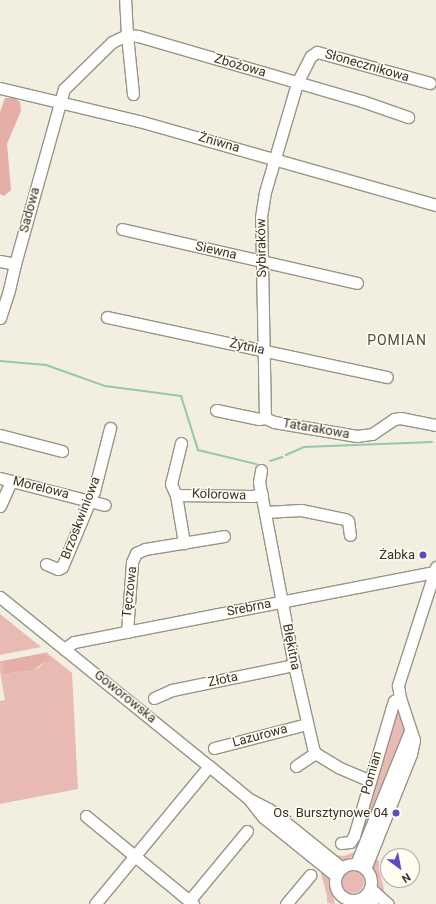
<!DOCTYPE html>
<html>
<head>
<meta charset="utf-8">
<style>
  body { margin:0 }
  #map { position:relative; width:436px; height:904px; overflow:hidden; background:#f2efe1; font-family:Roboto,sans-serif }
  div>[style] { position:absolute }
  .green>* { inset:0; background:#e8bab3 }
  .round { border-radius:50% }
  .forest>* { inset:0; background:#e5aea6 }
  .stream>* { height:2px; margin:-1px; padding:0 1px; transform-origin:1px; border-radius:1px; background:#94c7ac }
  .roads { filter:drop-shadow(1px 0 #979488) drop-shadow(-1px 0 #979488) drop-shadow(0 1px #979488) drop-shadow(0 -1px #979488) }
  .minor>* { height:11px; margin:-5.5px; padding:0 5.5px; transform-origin:5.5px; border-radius:5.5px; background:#fff }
  .minor>.ring { margin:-5.5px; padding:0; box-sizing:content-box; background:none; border:11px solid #fff; border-radius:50% }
  .dots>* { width:11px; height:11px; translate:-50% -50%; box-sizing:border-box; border:2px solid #fffcf1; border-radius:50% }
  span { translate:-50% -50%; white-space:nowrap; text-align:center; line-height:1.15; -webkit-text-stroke:3px #fffcf1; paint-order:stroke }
  .street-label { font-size:13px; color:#35342e }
  .poi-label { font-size:13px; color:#35342e }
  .right { translate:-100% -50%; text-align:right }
  .neighbourhood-label { font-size:14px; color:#4c493e; letter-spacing:1px }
  .north { position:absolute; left:380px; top:848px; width:40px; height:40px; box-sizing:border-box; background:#fffcf1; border:1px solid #aeaca3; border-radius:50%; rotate:148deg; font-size:11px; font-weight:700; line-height:16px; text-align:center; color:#35342e }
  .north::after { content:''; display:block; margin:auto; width:14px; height:18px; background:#6149c2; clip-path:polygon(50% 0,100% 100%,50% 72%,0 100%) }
</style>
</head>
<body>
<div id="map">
  <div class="green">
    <i style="clip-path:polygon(0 614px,41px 647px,0 655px)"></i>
    <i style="clip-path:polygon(46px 652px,72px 673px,78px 789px,0 804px,0 701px,5px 700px,0 672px,0 661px,2px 661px,5px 675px,16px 672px,33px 671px,40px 667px,49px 656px,44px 653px)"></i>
    <i style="clip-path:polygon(400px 714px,405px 727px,403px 739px,359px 844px,366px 820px,368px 801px,395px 715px)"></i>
    <i style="clip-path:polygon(355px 852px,355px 855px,347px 859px,341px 860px,334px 855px,344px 856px)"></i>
    <i style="clip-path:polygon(374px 857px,379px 861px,379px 869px,384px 889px,383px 893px,377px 886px,372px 866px)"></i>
    <i style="clip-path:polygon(322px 870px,329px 879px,335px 904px,327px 903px,327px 896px,321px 874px)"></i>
    <i class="round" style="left:342px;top:871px;width:22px;height:22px"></i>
  </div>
  <div class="forest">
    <i style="clip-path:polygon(5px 98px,15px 98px,20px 102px,21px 111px,7px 144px,11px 190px,4px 196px,0 194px,0 112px)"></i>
    <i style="clip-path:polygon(44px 653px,49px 656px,49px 661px,44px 662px,33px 671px,16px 672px,4px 675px,2px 661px)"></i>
  </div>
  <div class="stream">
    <i style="left:0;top:361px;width:46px;rotate:5deg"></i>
    <i style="left:46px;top:365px;width:63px;rotate:19.6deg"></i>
    <i style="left:105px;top:386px;width:77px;rotate:7.5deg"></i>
    <i style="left:181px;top:396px;width:57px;rotate:72.5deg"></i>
    <i style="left:198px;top:450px;width:60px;rotate:13.6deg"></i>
    <i style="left:286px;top:455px;width:20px;rotate:-24deg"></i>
    <i style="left:304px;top:447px;width:128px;rotate:-2.2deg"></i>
    <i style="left:270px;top:461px;width:13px;rotate:-18deg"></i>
  </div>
  <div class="roads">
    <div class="minor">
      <i style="left:0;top:88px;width:143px;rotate:13.4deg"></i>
      <i style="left:139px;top:121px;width:309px;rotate:15.8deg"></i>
      <i style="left:133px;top:94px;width:59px;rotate:-95.8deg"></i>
      <i style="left:127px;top:35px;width:11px;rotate:5deg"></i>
      <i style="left:138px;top:36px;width:233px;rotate:16.2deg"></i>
      <i style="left:362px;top:101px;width:49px;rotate:19.2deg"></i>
      <i style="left:122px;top:229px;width:241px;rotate:12.9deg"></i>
      <i style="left:0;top:261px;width:15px;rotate:11deg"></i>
      <i style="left:107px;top:317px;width:286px;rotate:12.1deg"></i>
      <i style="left:0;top:318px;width:29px;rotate:-72deg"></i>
      <i style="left:9px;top:290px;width:27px;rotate:-77deg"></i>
      <i style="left:15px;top:264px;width:182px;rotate:-74.4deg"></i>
      <i style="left:64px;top:89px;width:67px;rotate:-44.4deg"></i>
      <i style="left:112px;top:42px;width:17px;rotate:-25deg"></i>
      <i style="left:127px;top:35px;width:35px;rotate:-93deg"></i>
      <i style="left:216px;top:410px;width:44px;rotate:11.8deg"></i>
      <i style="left:259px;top:419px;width:6px;rotate:-9deg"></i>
      <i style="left:265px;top:418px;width:10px;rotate:24deg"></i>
      <i style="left:274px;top:422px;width:84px;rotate:9.6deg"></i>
      <i style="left:357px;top:436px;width:15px;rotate:-8deg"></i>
      <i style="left:372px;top:434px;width:27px;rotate:-34deg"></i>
      <i style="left:394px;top:419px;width:6px;rotate:-9deg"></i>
      <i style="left:400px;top:418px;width:37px;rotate:11deg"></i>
      <i style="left:265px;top:418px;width:201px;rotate:-91.1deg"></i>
      <i style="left:261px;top:217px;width:25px;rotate:-81deg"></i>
      <i style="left:265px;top:192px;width:114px;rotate:-73.6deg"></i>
      <i style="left:297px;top:83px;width:30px;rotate:-63deg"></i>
      <i style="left:311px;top:56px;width:7px;rotate:-34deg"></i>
      <i style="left:317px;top:52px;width:117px;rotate:15.3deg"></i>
      <i style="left:0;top:435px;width:64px;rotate:14.5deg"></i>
      <i style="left:181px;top:443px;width:42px;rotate:103.7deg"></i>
      <i style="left:171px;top:484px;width:12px;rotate:66deg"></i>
      <i style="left:176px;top:495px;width:49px;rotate:80.5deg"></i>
      <i style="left:261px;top:470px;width:12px;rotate:99deg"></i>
      <i style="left:259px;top:482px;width:186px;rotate:79.2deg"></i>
      <i style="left:294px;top:665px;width:85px;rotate:77.1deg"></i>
      <i style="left:313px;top:748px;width:5px;rotate:68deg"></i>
      <i style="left:315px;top:753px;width:29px;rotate:31deg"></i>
      <i style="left:340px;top:768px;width:33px;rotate:23deg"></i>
      <i style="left:0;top:478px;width:108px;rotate:14.4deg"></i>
      <i style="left:176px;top:495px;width:76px;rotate:0.8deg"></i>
      <i style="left:252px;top:496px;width:10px;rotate:-11deg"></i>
      <i style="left:0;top:506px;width:27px;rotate:-66deg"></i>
      <i style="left:265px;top:512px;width:36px;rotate:-3deg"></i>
      <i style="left:301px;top:510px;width:45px;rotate:11.6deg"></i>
      <i style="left:345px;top:519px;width:4px;rotate:34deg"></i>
      <i style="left:348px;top:521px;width:14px;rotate:82deg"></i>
      <i style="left:46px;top:564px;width:13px;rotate:23deg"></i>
      <i style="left:58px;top:569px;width:4px;rotate:-27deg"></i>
      <i style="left:62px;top:567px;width:82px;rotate:-67.2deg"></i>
      <i style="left:94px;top:491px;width:65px;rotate:-75.7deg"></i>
      <i style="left:0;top:597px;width:269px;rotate:39deg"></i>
      <i style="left:209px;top:766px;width:52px;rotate:39.5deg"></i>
      <i style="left:249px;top:799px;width:23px;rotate:52deg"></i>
      <i style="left:263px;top:817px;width:94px;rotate:38.9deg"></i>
      <i style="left:127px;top:632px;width:70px;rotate:-85.9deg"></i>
      <i style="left:132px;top:562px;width:10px;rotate:-66deg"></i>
      <i style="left:136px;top:553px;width:10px;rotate:-24deg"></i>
      <i style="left:145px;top:549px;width:80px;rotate:-9.3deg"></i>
      <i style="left:64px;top:649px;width:12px;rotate:-35deg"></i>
      <i style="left:74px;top:642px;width:368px;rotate:-11deg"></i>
      <i style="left:154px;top:698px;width:20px;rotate:-24deg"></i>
      <i style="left:172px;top:690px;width:125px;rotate:-11.6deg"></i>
      <i style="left:214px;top:748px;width:96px;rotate:-14.5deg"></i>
      <i style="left:296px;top:766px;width:23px;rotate:-34deg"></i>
      <i style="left:251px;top:800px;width:20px;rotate:27deg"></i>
      <i style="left:269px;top:809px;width:94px;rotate:38.9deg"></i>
      <i style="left:86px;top:816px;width:139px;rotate:39.4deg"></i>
      <i style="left:341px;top:843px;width:9px;rotate:-6deg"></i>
      <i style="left:350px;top:842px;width:7px;rotate:-56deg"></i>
      <i style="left:354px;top:836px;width:131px;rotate:-73.6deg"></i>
      <i style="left:391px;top:710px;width:9px;rotate:-72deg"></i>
      <i style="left:394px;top:701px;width:7px;rotate:-27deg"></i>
      <i class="ring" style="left:335px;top:864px;width:25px;height:25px"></i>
      <i style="left:356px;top:864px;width:144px;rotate:-67.9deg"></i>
      <i style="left:365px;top:869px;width:124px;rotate:-68.2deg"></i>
      <i style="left:411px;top:754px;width:14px;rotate:-78deg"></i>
      <i style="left:414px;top:740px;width:44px;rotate:-108.4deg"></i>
      <i style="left:400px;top:698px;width:13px;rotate:-99deg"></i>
      <i style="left:398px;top:685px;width:124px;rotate:-72.1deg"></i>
      <i style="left:370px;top:888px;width:24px;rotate:42deg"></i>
      <i style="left:364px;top:897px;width:11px;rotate:41deg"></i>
      <i style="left:189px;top:901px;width:91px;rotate:-50.4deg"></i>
      <i style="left:95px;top:904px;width:179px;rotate:-50.4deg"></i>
      <i style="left:286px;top:904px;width:38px;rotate:-50deg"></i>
    </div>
  </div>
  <div class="dots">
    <i style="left:423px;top:555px;background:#6149c2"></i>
    <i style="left:396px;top:813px;background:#6149c2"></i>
  </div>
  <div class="street-label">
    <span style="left:240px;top:66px;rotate:16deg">Zbożowa</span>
    <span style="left:367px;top:66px;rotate:16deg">Słonecznikowa</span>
    <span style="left:219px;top:143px;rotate:16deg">Żniwna</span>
    <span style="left:30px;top:210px;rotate:-75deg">Sadowa</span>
    <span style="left:262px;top:248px;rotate:-91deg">Sybiraków</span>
    <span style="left:216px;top:251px;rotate:13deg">Siewna</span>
    <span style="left:247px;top:347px;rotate:12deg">Żytnia</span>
    <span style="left:316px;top:429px;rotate:10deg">Tatarakowa</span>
    <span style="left:41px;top:488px;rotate:14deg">Morelowa</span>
    <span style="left:219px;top:495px;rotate:2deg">Kolorowa</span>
    <span style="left:81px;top:518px;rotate:-69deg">Brzoskwiniowa</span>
    <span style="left:130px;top:592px;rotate:-84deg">Tęczowa</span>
    <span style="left:249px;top:608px;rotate:-11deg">Srebrna</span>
    <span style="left:291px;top:647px;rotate:79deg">Błękitna</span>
    <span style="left:223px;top:680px;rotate:-12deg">Złota</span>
    <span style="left:125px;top:697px;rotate:39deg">Goworowska</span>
    <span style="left:260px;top:736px;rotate:-15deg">Lazurowa</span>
    <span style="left:372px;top:773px;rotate:-74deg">Pomian</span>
  </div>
  <div class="poi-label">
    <span class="right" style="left:415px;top:555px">Żabka</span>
    <span class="right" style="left:388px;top:813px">Os. Bursztynowe 04</span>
  </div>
  <div class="neighbourhood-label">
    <span style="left:397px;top:340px">POMIAN</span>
  </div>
  <div class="north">N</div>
</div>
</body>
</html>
